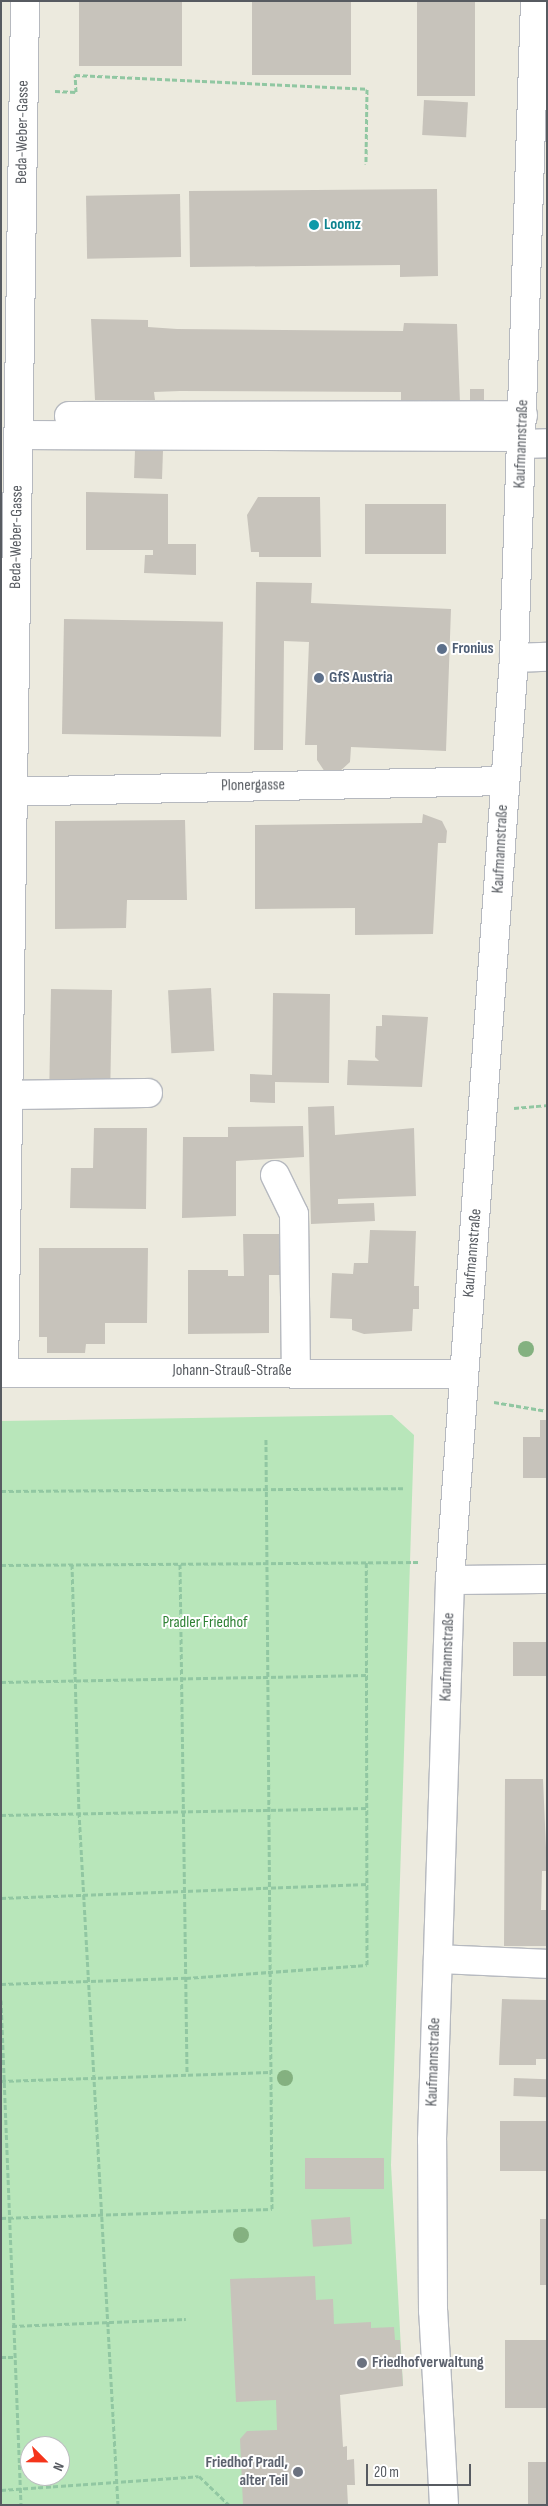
<!DOCTYPE html>
<html>
<head>
<meta charset="utf-8">
<style>
  body { margin:0 }
  #map { position:relative; width:548px; height:2506px; overflow:hidden; background:#eceade; font-family:"Sofia Sans Condensed",sans-serif }
  div>[style] { position:absolute }
  .green>* { inset:0; background:#b8e6ba }
  .building>* { inset:0; background:#c7c3bb; transform-origin:0 0 }
  .path>* { height:3px; margin-top:-1.5px; transform-origin:0; background:repeating-linear-gradient(90deg,#91c7a2 0 5px,transparent 0 7.5px) }
  .roads { filter:drop-shadow(1px 0 #b6b9bf) drop-shadow(-1px 0 #b6b9bf) drop-shadow(0 1px #b6b9bf) drop-shadow(0 -1px #b6b9bf) }
  .minor>* { height:28px; margin:-14px; padding:0 14px; transform-origin:14px; border-radius:14px; background:#fff }
  .trees>* { width:16px; height:16px; margin:-8px; border-radius:50%; background:#84b180 }
  .dots>* { width:14px; height:14px; translate:-50% -50%; box-sizing:border-box; border:2px solid #fff; border-radius:50% }
  span { translate:-50% -50%; white-space:nowrap; text-align:center; line-height:1.15; -webkit-text-stroke:4px #fff; paint-order:stroke }
  .street-label { font-size:16px; color:#575b61 }
  .culture-label { font-size:16px; color:#0d838f; font-weight:700 }
  .left { translate:0 -50%; text-align:left }
  .service-label { font-size:16px; color:#4e5e75; font-weight:700 }
  .park-label { font-size:16px; color:#2e8234 }
  .worship-label { font-size:16px; color:#5b616d; font-weight:700 }
  .right { translate:-100% -50%; text-align:right }
  .frame { position:absolute; inset:0; border:2px solid #575b61; pointer-events:none }
  .north { position:absolute; left:20px; top:2436px; width:50px; height:50px; box-sizing:border-box; background:#fff; border:1px solid #bcbdc0; border-radius:50%; rotate:113deg; font-size:14px; font-weight:700; line-height:20px; text-align:center; color:#575b61 }
  .north::after { content:''; display:block; margin:auto; width:18px; height:22px; background:#f5351b; clip-path:polygon(50% 0,100% 100%,50% 72%,0 100%) }
  .scale { position:absolute; left:366px; top:2464px; width:105px; height:22px; box-sizing:border-box; border:2px solid #575b61; border-top:0; padding-left:6px; font-size:15px; line-height:18px; white-space:nowrap; color:#575b61; -webkit-text-stroke:4px #fff; paint-order:stroke }
</style>
</head>
<body>
<div id="map">
  <div class="green">
    <i style="clip-path:polygon(evenodd,392px 1415px,414px 1435px,391px 2165px,403px 2386px,328px 2387px,334px 2505px,1px 2505px,1px 1421px,392px 1415px,30px 2446px,60px 2446px,60px 2476px,30px 2476px,30px 2446px)"></i>
  </div>
  <div class="building">
    <i style="left:79px;top:1px;width:103px;height:65px"></i>
    <i style="left:252px;top:1px;width:99px;height:74px"></i>
    <i style="left:417px;top:1px;width:58px;height:95px"></i>
    <i style="left:424px;top:100px;width:44px;height:35px;rotate:3deg"></i>
    <i style="clip-path:polygon(437px 189px,438px 276px,400px 277px,400px 265px,190px 267px,189px 191px)"></i>
    <i style="left:180px;top:194px;width:63px;height:94px;rotate:89deg"></i>
    <i style="clip-path:polygon(91px 319px,148px 320px,148px 327px,177px 329px,403px 331px,404px 323px,457px 324px,460px 403px,401px 402px,401px 392px,180px 391px,154px 392px,155px 400px,95px 400px)"></i>
    <i style="left:470px;top:389px;width:14px;height:19px"></i>
    <i style="left:135px;top:450px;width:28px;height:28px;rotate:2deg"></i>
    <i style="clip-path:polygon(86px 492px,168px 494px,168px 544px,196px 544px,196px 575px,144px 573px,145px 555px,153px 555px,153px 550px,86px 550px)"></i>
    <i style="clip-path:polygon(258px 497px,320px 497px,321px 557px,259px 557px,259px 552px,251px 552px,247px 515px)"></i>
    <i style="left:446px;top:504px;width:50px;height:81px;rotate:90deg"></i>
    <i style="clip-path:polygon(256px 582px,312px 583px,311px 603px,451px 609px,446px 751px,351px 747px,350px 762px,339px 772px,325px 772px,317px 760px,317px 745px,305px 745px,309px 642px,284px 641px,283px 750px,254px 750px)"></i>
    <i style="left:64px;top:619px;width:159px;height:115px;rotate:1deg"></i>
    <i style="clip-path:polygon(423px 814px,442px 821px,447px 831px,446px 843px,438px 843px,433px 934px,355px 935px,355px 908px,255px 909px,255px 825px,422px 823px)"></i>
    <i style="clip-path:polygon(185px 820px,187px 900px,127px 900px,126px 928px,55px 929px,55px 821px)"></i>
    <i style="left:211px;top:988px;width:63px;height:43px;rotate:87deg"></i>
    <i style="left:51px;top:989px;width:61px;height:94px;rotate:1deg"></i>
    <i style="clip-path:polygon(273px 993px,330px 994px,329px 1083px,275px 1082px,275px 1103px,250px 1102px,250px 1074px,272px 1075px)"></i>
    <i style="clip-path:polygon(382px 1015px,428px 1017px,422px 1087px,347px 1085px,348px 1060px,379px 1061px,375px 1057px,376px 1026px,382px 1026px)"></i>
    <i style="clip-path:polygon(334px 1106px,335px 1135px,414px 1128px,416px 1196px,338px 1199px,338px 1204px,374px 1203px,375px 1221px,311px 1224px,308px 1107px)"></i>
    <i style="clip-path:polygon(303px 1126px,304px 1157px,236px 1161px,236px 1216px,182px 1218px,183px 1137px,228px 1137px,228px 1127px)"></i>
    <i style="clip-path:polygon(94px 1128px,147px 1128px,146px 1209px,70px 1208px,71px 1168px,93px 1168px)"></i>
    <i style="clip-path:polygon(370px 1230px,416px 1231px,414px 1286px,419px 1286px,419px 1309px,413px 1309px,412px 1331px,364px 1334px,352px 1330px,352px 1319px,330px 1318px,332px 1273px,353px 1274px,354px 1263px,368px 1263px)"></i>
    <i style="clip-path:polygon(243px 1234px,283px 1234px,283px 1275px,269px 1275px,269px 1333px,188px 1334px,188px 1270px,228px 1270px,228px 1276px,244px 1276px)"></i>
    <i style="clip-path:polygon(39px 1248px,148px 1248px,147px 1323px,105px 1323px,105px 1344px,86px 1344px,85px 1353px,47px 1353px,47px 1337px,39px 1337px)"></i>
    <i style="clip-path:polygon(540px 1420px,547px 1420px,547px 1478px,523px 1478px,523px 1437px,540px 1437px)"></i>
    <i style="left:513px;top:1642px;width:34px;height:34px"></i>
    <i style="clip-path:polygon(505px 1779px,543px 1779px,547px 1871px,542px 1871px,541px 1910px,547px 1910px,547px 1946px,504px 1946px)"></i>
    <i style="clip-path:polygon(502px 1999px,547px 2000px,547px 2059px,536px 2059px,536px 2065px,499px 2065px)"></i>
    <i style="left:514px;top:2078px;width:33px;height:18px;rotate:2deg"></i>
    <i style="left:500px;top:2121px;width:47px;height:50px"></i>
    <i style="left:384px;top:2158px;width:31px;height:79px;rotate:90deg"></i>
    <i style="left:350px;top:2217px;width:27px;height:39px;rotate:86deg"></i>
    <i style="left:540px;top:2219px;width:7px;height:66px"></i>
    <i style="clip-path:polygon(315px 2276px,316px 2300px,333px 2299px,334px 2324px,371px 2322px,371px 2328px,394px 2327px,395px 2340px,400px 2340px,403px 2386px,340px 2395px,343px 2447px,347px 2446px,347px 2460px,354px 2459px,355px 2485px,347px 2485px,348px 2505px,243px 2505px,240px 2439px,247px 2431px,277px 2430px,276px 2400px,236px 2402px,230px 2279px)"></i>
    <i style="left:547px;top:2340px;width:68px;height:42px;rotate:90deg"></i>
    <i style="left:547px;top:2462px;width:43px;height:19px;rotate:90deg"></i>
  </div>
  <div class="path">
    <i style="left:55px;top:91px;width:21px;rotate:3deg"></i>
    <i style="left:76px;top:92px;width:17px;rotate:-93deg"></i>
    <i style="left:75px;top:75px;width:292px;rotate:2.7deg"></i>
    <i style="left:367px;top:89px;width:75px;rotate:90.8deg"></i>
    <i style="left:514px;top:1108px;width:33px;rotate:-5deg"></i>
    <i style="left:494px;top:1402px;width:54px;rotate:9.6deg"></i>
    <i style="left:1px;top:1491px;width:402px;rotate:-0.4deg"></i>
    <i style="left:72px;top:1564px;width:248px;rotate:88.4deg"></i>
    <i style="left:79px;top:1812px;width:694px;rotate:86.78deg"></i>
    <i style="left:180px;top:1564px;width:508px;rotate:89.21deg"></i>
    <i style="left:1px;top:1565px;width:419px;rotate:-0.4deg"></i>
    <i style="left:1px;top:1682px;width:365px;rotate:-1.1deg"></i>
    <i style="left:1px;top:1815px;width:366px;rotate:-1.1deg"></i>
    <i style="left:1px;top:1898px;width:367px;rotate:-2.2deg"></i>
    <i style="left:1px;top:1984px;width:185px;rotate:-1.9deg"></i>
    <i style="left:186px;top:1978px;width:181px;rotate:-4.1deg"></i>
    <i style="left:367px;top:1965px;width:403px;rotate:-90.1deg"></i>
    <i style="left:1px;top:2000px;width:505px;rotate:87.73deg"></i>
    <i style="left:1px;top:2081px;width:269px;rotate:-1.9deg"></i>
    <i style="left:1px;top:2218px;width:271px;rotate:-1.9deg"></i>
    <i style="left:272px;top:2209px;width:772px;rotate:-90.45deg"></i>
    <i style="left:12px;top:2326px;width:174px;rotate:-2.3deg"></i>
    <i style="left:1px;top:2357px;width:12px"></i>
    <i style="left:1px;top:2490px;width:198px;rotate:-4deg"></i>
    <i style="left:199px;top:2476px;width:42px;rotate:44deg"></i>
  </div>
  <div class="roads">
    <div class="minor">
      <i style="left:69px;top:416px;width:454px;rotate:-0.1deg"></i>
      <i style="left:19px;top:435px;width:504px;rotate:0.23deg"></i>
      <i style="left:523px;top:444px;width:24px;rotate:-2deg"></i>
      <i style="left:514px;top:658px;width:33px;rotate:-2deg"></i>
      <i style="left:1px;top:792px;width:504px;rotate:-1.25deg"></i>
      <i style="left:8px;top:1095px;width:140px;rotate:-0.8deg"></i>
      <i style="left:275px;top:1175px;width:43px;rotate:64deg"></i>
      <i style="left:294px;top:1214px;width:157px;rotate:89.3deg"></i>
      <i style="left:1px;top:1373px;width:461px;rotate:0.1deg"></i>
      <i style="left:4px;top:1373px;width:1372px;rotate:-89.12deg"></i>
      <i style="left:450px;top:1580px;width:97px;rotate:-0.6deg"></i>
      <i style="left:438px;top:1959px;width:109px;rotate:2.6deg"></i>
      <i style="left:444px;top:2505px;width:194px;rotate:-93.2deg"></i>
      <i style="left:433px;top:2311px;width:171px;rotate:-90.3deg"></i>
      <i style="left:432px;top:2140px;width:560px;rotate:-88.16deg"></i>
      <i style="left:450px;top:1580px;width:924px;rotate:-86.03deg"></i>
      <i style="left:514px;top:658px;width:657px;rotate:-88.17deg"></i>
    </div>
  </div>
  <div class="trees">
    <i style="left:526px;top:1349px"></i>
    <i style="left:285px;top:2078px"></i>
    <i style="left:241px;top:2235px"></i>
  </div>
  <div class="dots">
    <i style="left:314px;top:225px;background:#0f9aa8"></i>
    <i style="left:442px;top:649px;background:#5c6f8a"></i>
    <i style="left:319px;top:678px;background:#5c6f8a"></i>
    <i style="left:362px;top:2363px;background:#6b7280"></i>
    <i style="left:298px;top:2472px;background:#6b7280"></i>
  </div>
  <div class="street-label">
    <span style="left:23px;top:132px;rotate:-89deg">Beda-Weber-Gasse</span>
    <span style="left:522px;top:444px;rotate:-88deg">Kaufmannstraße</span>
    <span style="left:17px;top:537px;rotate:-89deg">Beda-Weber-Gasse</span>
    <span style="left:253px;top:786px;rotate:-1deg">Plonergasse</span>
    <span style="left:501px;top:849px;rotate:-87deg">Kaufmannstraße</span>
    <span style="left:473px;top:1253px;rotate:-85deg">Kaufmannstraße</span>
    <span style="left:232px;top:1371px">Johann-Strauß-Straße</span>
    <span style="left:448px;top:1657px;rotate:-88deg">Kaufmannstraße</span>
    <span style="left:434px;top:2062px;rotate:-88deg">Kaufmannstraße</span>
  </div>
  <div class="culture-label">
    <span class="left" style="left:324px;top:225px">Loomz</span>
  </div>
  <div class="service-label">
    <span class="left" style="left:452px;top:649px">Fronius</span>
    <span class="left" style="left:329px;top:678px">GfS Austria</span>
  </div>
  <div class="park-label">
    <span style="left:205px;top:1623px">Pradler Friedhof</span>
  </div>
  <div class="worship-label">
    <span class="left" style="left:372px;top:2363px">Friedhofverwaltung</span>
    <span class="right" style="left:288px;top:2472px">Friedhof Pradl,<br>alter Teil</span>
  </div>
  <div class="frame"></div>
  <div class="north">N</div>
  <div class="scale">20 m</div>
</div>
</body>
</html>
